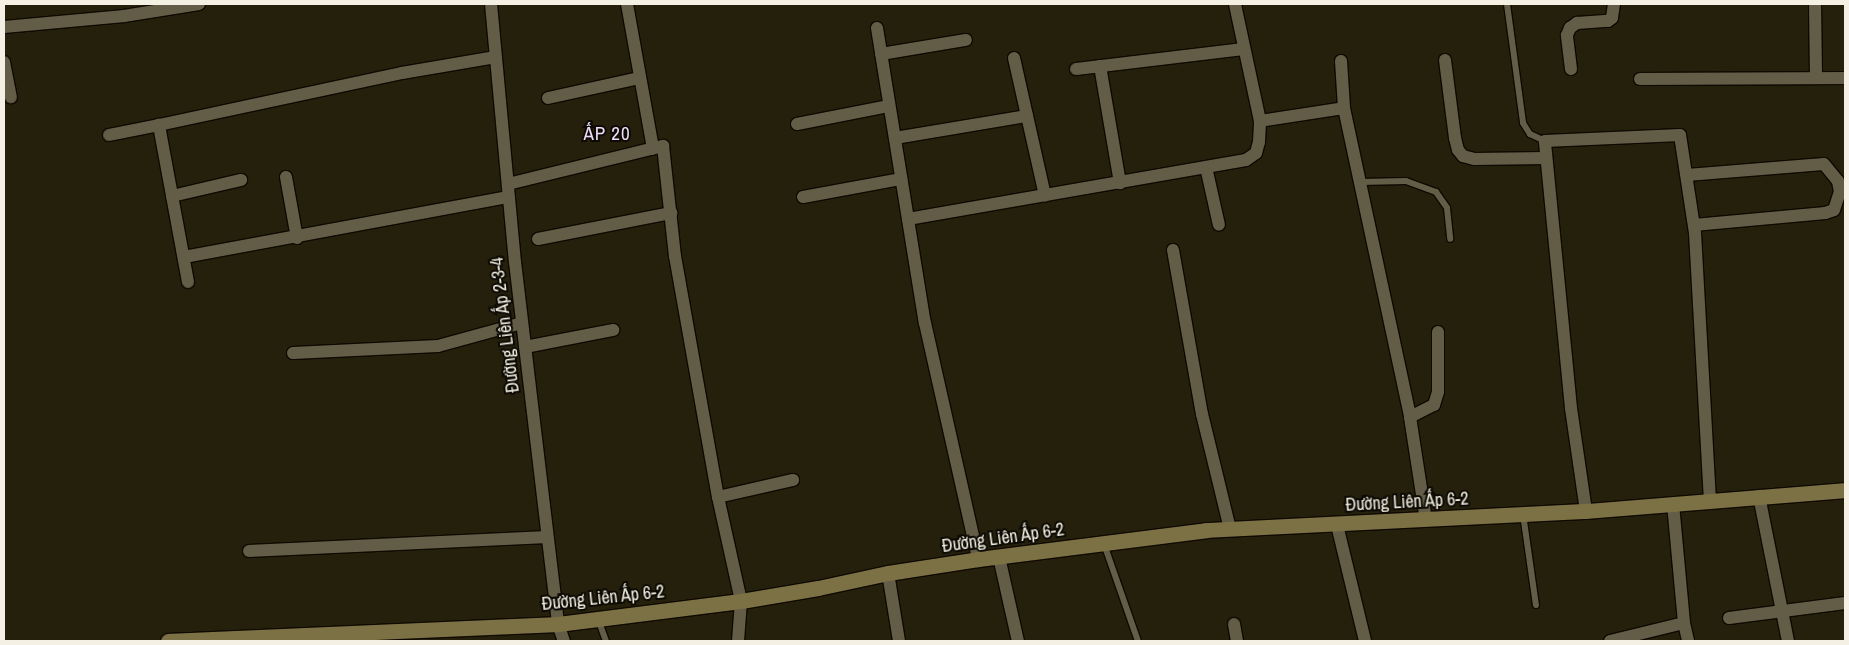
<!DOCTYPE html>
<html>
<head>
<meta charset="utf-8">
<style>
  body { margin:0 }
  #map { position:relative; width:1849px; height:645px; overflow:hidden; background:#25200c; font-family:"Archivo Narrow",sans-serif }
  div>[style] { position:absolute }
  .roads { filter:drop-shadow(1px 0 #0f0900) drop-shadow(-1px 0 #0f0900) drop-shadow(0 1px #0f0900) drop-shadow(0 -1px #0f0900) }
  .lane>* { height:6px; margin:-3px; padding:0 3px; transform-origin:3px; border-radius:3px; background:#635d48 }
  .street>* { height:12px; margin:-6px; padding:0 6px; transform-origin:6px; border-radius:6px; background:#635d48 }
  .secondary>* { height:15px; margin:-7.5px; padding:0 7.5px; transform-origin:7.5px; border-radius:7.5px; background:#7c7045 }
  span { translate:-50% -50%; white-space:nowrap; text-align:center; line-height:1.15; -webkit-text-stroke:4px #0c0a03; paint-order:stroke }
  .street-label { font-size:18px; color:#f4f1e4 }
  .neighbourhood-label { font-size:19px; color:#ebdcf7; letter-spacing:1px }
  .frame { position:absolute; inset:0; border:5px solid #f4f1e4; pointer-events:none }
</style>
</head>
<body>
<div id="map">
  <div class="roads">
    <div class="lane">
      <i style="left:1507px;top:4px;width:120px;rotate:82.3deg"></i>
      <i style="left:1523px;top:123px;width:13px;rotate:58deg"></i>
      <i style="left:1530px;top:134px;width:17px;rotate:25deg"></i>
      <i style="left:1360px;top:182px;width:46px;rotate:-1.2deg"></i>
      <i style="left:1406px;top:181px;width:32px;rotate:20deg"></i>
      <i style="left:1436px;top:192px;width:19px;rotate:55deg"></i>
      <i style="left:1447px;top:208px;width:31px;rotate:84deg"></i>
      <i style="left:1523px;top:514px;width:92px;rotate:81.9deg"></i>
      <i style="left:1104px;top:544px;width:103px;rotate:70.7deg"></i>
      <i style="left:598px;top:619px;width:23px;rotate:70deg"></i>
    </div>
    <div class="street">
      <i style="left:491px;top:4px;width:259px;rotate:84.7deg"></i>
      <i style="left:515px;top:262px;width:365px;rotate:83.2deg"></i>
      <i style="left:558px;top:624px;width:18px;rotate:71deg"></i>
      <i style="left:627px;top:4px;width:147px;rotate:79.8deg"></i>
      <i style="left:1815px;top:4px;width:74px;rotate:89.2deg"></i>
      <i style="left:4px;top:27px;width:121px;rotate:-5.2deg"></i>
      <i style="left:124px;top:16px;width:76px;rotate:-9.1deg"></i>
      <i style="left:877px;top:28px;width:299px;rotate:80.8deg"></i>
      <i style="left:925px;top:323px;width:242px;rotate:77.3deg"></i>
      <i style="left:881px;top:54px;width:86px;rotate:-9.4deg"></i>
      <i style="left:1014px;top:58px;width:141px;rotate:77.3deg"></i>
      <i style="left:1445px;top:60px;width:79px;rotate:82.7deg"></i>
      <i style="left:1455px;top:138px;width:12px;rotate:76deg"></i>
      <i style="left:1458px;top:150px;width:8px;rotate:50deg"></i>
      <i style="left:1463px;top:156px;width:11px;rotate:15deg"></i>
      <i style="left:1474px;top:159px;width:72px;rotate:-0.8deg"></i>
      <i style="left:1341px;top:61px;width:47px;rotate:86.3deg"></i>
      <i style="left:1344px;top:108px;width:316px;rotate:77.9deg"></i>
      <i style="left:1410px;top:417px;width:104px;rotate:81.2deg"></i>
      <i style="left:4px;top:62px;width:36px;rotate:79deg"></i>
      <i style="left:1100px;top:66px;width:119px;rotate:80.3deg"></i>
      <i style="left:1076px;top:69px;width:169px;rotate:-6.8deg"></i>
      <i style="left:1571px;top:69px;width:34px;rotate:-97deg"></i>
      <i style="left:1567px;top:35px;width:8px;rotate:-67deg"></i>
      <i style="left:1570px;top:28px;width:9px;rotate:-36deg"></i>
      <i style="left:1577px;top:23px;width:31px;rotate:-4deg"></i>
      <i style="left:1608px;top:21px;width:5px;rotate:-37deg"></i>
      <i style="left:1612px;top:18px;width:14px;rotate:-82deg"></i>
      <i style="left:1640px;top:79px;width:205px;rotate:-0.3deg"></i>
      <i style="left:548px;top:98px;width:94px;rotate:-12.3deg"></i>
      <i style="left:1260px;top:121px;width:85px;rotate:-8.8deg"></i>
      <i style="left:797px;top:124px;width:94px;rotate:-11.1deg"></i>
      <i style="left:109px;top:135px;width:51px;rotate:-11.3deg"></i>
      <i style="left:895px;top:138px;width:134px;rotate:-9.5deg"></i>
      <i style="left:1206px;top:167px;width:59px;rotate:77.4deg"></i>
      <i style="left:1687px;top:175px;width:137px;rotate:-4.6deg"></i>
      <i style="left:1824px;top:164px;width:22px;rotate:51deg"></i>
      <i style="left:1838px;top:181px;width:11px;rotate:80deg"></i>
      <i style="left:1840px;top:192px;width:5px;rotate:-11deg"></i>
      <i style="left:286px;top:177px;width:62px;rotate:79.8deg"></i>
      <i style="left:508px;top:184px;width:160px;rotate:-13.8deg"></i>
      <i style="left:663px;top:146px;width:111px;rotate:83.8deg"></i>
      <i style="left:675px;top:256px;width:245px;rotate:79.9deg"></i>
      <i style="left:718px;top:497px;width:107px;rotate:77.5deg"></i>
      <i style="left:741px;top:601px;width:40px;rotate:94.3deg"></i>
      <i style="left:172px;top:196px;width:71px;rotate:-13.1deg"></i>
      <i style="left:803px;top:197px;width:100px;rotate:-10.4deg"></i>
      <i style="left:908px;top:219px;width:343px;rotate:-9.9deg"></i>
      <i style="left:1246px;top:160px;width:12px;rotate:-35deg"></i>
      <i style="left:1256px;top:153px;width:11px;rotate:-75deg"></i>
      <i style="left:1259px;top:142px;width:21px;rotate:-87deg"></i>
      <i style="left:1260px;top:121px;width:120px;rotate:-102.1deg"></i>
      <i style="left:1694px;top:225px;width:132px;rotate:-5.2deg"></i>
      <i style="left:1825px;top:213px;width:9px;rotate:-18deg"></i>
      <i style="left:1834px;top:210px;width:19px;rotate:-72deg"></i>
      <i style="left:538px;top:239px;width:136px;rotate:-11.1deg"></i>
      <i style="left:1173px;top:250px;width:167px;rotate:80deg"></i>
      <i style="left:1202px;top:414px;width:118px;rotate:76.3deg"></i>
      <i style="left:184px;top:257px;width:330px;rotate:-10.5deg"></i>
      <i style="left:188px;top:282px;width:160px;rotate:-100.5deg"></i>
      <i style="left:159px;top:125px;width:249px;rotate:-12.1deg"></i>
      <i style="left:402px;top:73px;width:95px;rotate:-9.7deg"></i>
      <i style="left:525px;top:347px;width:90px;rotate:-10.9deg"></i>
      <i style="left:293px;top:353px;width:145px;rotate:-2.8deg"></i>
      <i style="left:438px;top:346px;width:87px;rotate:-15.3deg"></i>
      <i style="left:1410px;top:417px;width:27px;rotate:-27deg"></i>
      <i style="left:1434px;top:405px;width:14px;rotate:-73deg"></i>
      <i style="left:1438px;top:392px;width:60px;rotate:-90deg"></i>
      <i style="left:1759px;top:496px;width:148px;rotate:78.7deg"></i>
      <i style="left:718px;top:497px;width:77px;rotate:-12.8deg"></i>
      <i style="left:1673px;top:504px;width:120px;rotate:84.7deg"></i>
      <i style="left:1684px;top:623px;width:18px;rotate:77deg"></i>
      <i style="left:1586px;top:511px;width:104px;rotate:-98.3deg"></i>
      <i style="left:1571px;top:408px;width:268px;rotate:-95.6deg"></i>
      <i style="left:1545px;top:141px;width:135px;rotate:-2.5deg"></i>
      <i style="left:1680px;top:135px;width:99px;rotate:81.3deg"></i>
      <i style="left:1695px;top:233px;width:268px;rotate:86.8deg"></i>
      <i style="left:1337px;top:525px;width:119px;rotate:76.4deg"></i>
      <i style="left:249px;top:551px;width:298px;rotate:-2.7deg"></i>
      <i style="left:999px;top:557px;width:86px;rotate:77.3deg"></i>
      <i style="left:888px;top:573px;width:69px;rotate:80.8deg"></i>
      <i style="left:1729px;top:618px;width:117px;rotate:-7.4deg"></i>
      <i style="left:1234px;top:624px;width:17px;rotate:80deg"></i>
      <i style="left:1610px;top:641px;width:76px;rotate:-13.7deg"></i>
    </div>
    <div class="secondary">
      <i style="left:168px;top:641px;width:390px;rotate:-2.5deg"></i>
      <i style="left:558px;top:624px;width:184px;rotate:-7.2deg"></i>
      <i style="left:741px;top:601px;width:78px;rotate:-9.6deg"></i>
      <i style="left:818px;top:588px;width:72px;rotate:-12.1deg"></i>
      <i style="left:888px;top:573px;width:91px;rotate:-8.8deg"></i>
      <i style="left:978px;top:559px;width:230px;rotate:-7.2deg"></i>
      <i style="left:1206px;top:530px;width:380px;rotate:-2.9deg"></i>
      <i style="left:1586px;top:511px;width:260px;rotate:-4.6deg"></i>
    </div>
  </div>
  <div class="street-label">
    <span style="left:505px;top:325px;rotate:-97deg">Đường Liên Ấp 2-3-4</span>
    <span style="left:1407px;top:502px;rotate:-3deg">Đường Liên Ấp 6-2</span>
    <span style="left:1003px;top:538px;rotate:-8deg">Đường Liên Ấp 6-2</span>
    <span style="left:603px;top:598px;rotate:-6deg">Đường Liên Ấp 6-2</span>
  </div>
  <div class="neighbourhood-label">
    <span style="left:607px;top:134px">ẤP 20</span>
  </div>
  <div class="frame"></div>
</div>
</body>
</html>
